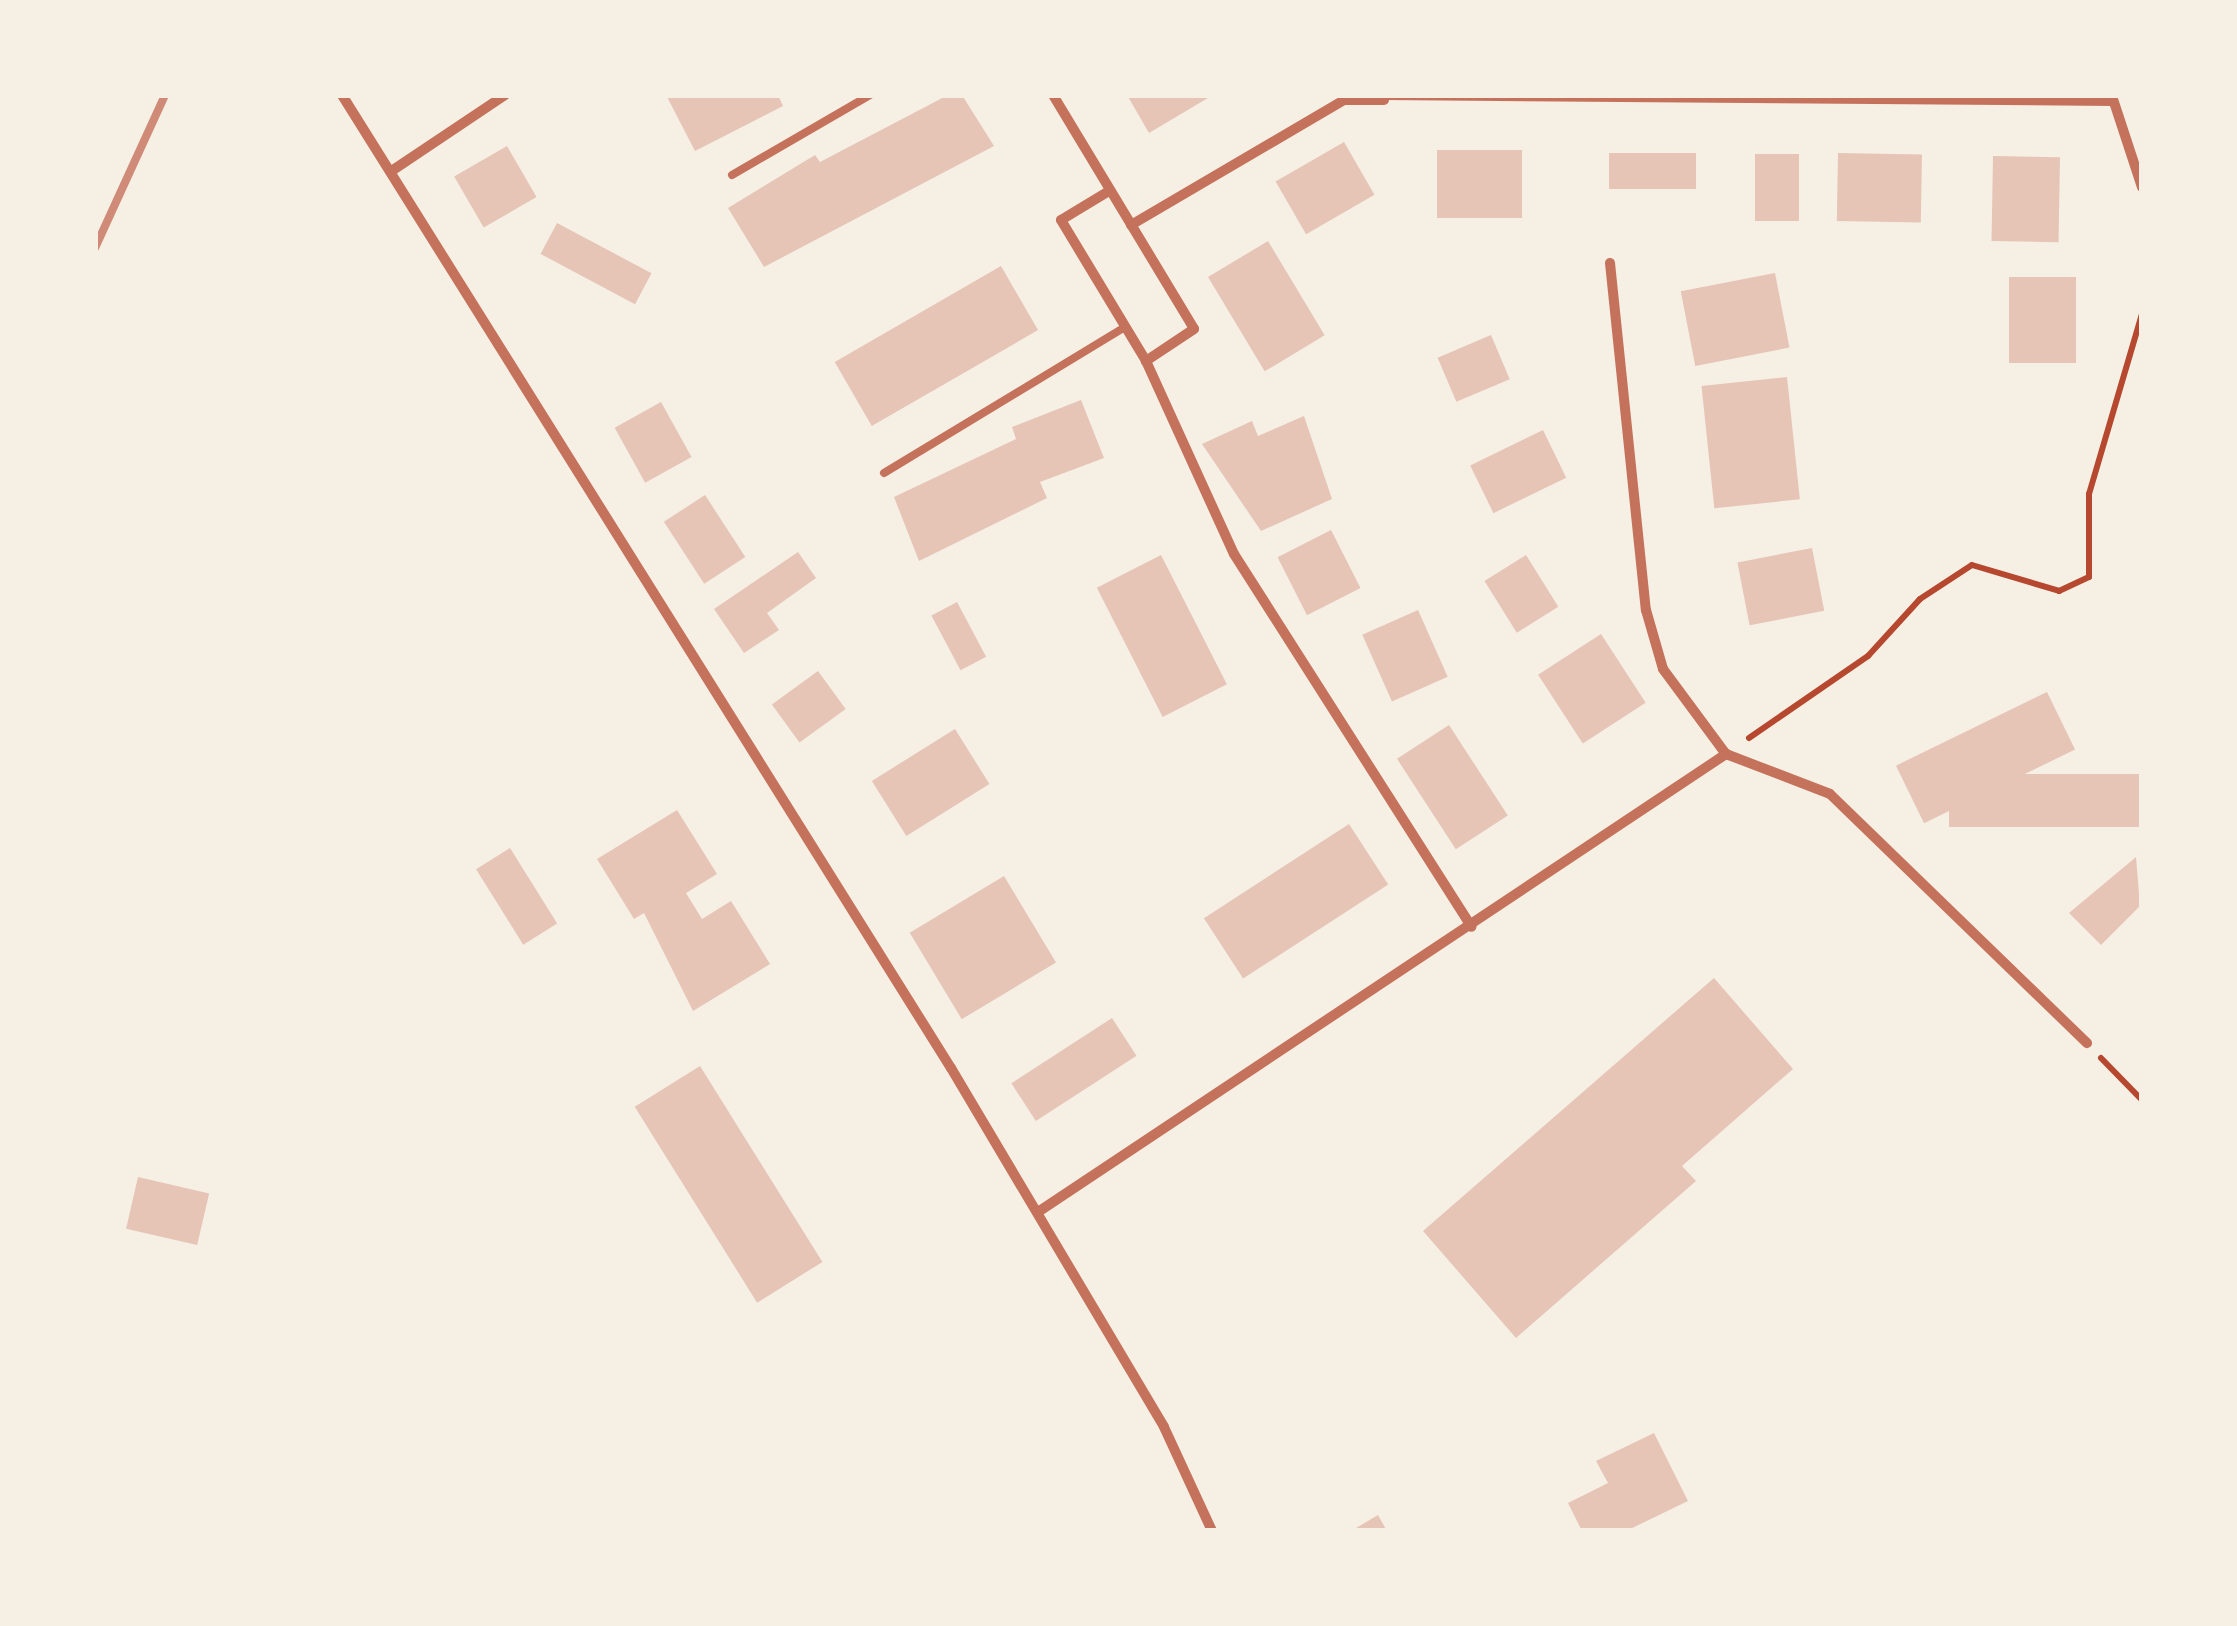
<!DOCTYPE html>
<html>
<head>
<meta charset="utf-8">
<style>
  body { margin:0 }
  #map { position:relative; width:2237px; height:1626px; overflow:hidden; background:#f6efe4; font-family:"Asap Condensed",sans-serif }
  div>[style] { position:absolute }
  .building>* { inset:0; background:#e6c5b7; transform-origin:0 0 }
  .path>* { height:6px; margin:-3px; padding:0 3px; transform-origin:3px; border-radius:3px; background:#b5482f }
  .service>* { height:8px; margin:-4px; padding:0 4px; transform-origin:4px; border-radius:4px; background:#c5725c }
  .minor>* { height:10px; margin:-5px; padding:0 5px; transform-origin:5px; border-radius:5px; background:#c5725c }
  .rail>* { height:8px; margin:-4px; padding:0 4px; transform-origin:4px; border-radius:4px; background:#cf8b77 }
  span { translate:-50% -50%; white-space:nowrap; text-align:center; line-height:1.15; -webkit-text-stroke:8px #f6efe4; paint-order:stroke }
  .frame { position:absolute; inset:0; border:98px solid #f6efe4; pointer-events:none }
</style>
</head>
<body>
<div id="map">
  <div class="building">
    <i style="clip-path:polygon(666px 95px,778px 95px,783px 106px,695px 151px)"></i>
    <i style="clip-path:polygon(948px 95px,962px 95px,994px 146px,764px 267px,728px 208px,815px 155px,820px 162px)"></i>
    <i style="clip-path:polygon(1127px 95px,1213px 95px,1149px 133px)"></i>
    <i style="left:1344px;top:142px;width:61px;height:79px;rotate:60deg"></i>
    <i style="left:507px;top:146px;width:59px;height:61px;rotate:60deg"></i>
    <i style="left:1437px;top:150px;width:85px;height:68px"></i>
    <i style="left:1609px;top:153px;width:87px;height:36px"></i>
    <i style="left:1838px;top:153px;width:84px;height:68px;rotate:1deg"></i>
    <i style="left:1755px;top:154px;width:44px;height:67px"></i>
    <i style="left:1993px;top:156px;width:67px;height:85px;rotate:1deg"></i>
    <i style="left:557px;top:223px;width:107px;height:35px;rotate:28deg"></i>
    <i style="left:1268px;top:241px;width:110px;height:70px;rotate:59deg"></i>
    <i style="left:1001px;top:266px;width:74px;height:192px;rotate:60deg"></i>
    <i style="left:1775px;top:273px;width:76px;height:96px;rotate:79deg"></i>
    <i style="left:2009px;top:277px;width:67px;height:86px"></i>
    <i style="left:1491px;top:335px;width:48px;height:58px;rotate:67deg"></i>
    <i style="left:1787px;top:377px;width:123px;height:86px;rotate:84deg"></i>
    <i style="clip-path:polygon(1081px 400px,1104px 458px,1040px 482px,1047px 498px,919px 561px,894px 497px,1016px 439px,1012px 427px)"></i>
    <i style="left:661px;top:402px;width:63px;height:53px;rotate:61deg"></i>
    <i style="clip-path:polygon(1304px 416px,1332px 499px,1261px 531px,1202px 444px,1252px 421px,1258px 436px)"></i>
    <i style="left:1543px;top:430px;width:53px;height:81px;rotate:64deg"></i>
    <i style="left:705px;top:495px;width:74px;height:49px;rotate:57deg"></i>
    <i style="left:1331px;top:530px;width:65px;height:60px;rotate:63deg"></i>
    <i style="left:1812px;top:548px;width:64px;height:76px;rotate:79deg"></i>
    <i style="clip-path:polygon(798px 552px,816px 578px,767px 613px,779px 630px,744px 653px,714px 609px)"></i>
    <i style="left:1161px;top:555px;width:145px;height:72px;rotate:63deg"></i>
    <i style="left:1526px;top:555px;width:61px;height:49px;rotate:58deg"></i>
    <i style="left:957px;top:602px;width:62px;height:29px;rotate:62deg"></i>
    <i style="left:1418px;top:610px;width:73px;height:61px;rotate:66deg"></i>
    <i style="left:1601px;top:634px;width:82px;height:75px;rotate:57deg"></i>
    <i style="left:818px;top:671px;width:47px;height:57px;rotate:54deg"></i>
    <i style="left:2047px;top:692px;width:64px;height:168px;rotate:64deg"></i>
    <i style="left:1449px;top:725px;width:108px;height:62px;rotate:57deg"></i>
    <i style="left:955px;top:729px;width:65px;height:98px;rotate:58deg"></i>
    <i style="left:2142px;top:774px;width:53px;height:193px;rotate:90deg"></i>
    <i style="clip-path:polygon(677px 810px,717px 874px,686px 893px,702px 919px,731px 901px,770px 964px,693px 1011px,644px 913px,634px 919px,597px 859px)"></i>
    <i style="left:1349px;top:824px;width:72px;height:173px;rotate:57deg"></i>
    <i style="left:510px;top:848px;width:89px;height:40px;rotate:58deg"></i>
    <i style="clip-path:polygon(2136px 857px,2140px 906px,2101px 945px,2069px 913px)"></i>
    <i style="left:1004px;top:876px;width:101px;height:110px;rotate:59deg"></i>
    <i style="clip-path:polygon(1714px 978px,1793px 1069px,1682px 1166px,1696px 1181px,1516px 1338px,1423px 1231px)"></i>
    <i style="left:1112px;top:1018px;width:45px;height:120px;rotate:57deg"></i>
    <i style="left:700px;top:1066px;width:231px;height:77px;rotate:58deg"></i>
    <i style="left:138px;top:1177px;width:73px;height:53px;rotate:13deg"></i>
    <i style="clip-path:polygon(1654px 1433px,1688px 1501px,1626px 1531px,1582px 1531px,1568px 1503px,1608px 1483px,1596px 1461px)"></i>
    <i style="clip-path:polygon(1378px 1515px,1387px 1531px,1351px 1531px)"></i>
  </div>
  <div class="path">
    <i style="left:1749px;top:738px;width:145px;rotate:-34.6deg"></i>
    <i style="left:1868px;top:656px;width:77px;rotate:-47.6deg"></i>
    <i style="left:1920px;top:599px;width:62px;rotate:-33.2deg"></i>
    <i style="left:1972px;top:565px;width:91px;rotate:16.6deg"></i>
    <i style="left:2059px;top:591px;width:33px;rotate:-25deg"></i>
    <i style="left:2089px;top:577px;width:83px;rotate:-90deg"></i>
    <i style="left:2089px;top:494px;width:188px;rotate:-73.6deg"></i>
    <i style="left:2101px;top:1058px;width:59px;rotate:45.7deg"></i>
  </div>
  <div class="service">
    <i style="left:732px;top:175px;width:160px;rotate:-30.1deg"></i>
    <i style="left:884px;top:473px;width:282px;rotate:-31.2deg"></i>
  </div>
  <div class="minor">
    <i style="left:342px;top:95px;width:1148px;rotate:57.96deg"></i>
    <i style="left:951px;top:1068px;width:417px;rotate:59.3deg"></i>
    <i style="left:1164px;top:1427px;width:115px;rotate:65.2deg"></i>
    <i style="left:1053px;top:95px;width:273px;rotate:58.9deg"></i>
    <i style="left:1194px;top:329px;width:58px;rotate:146.3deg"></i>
    <i style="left:1146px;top:361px;width:212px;rotate:65.5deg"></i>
    <i style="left:1234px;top:554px;width:442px;rotate:57.5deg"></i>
    <i style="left:1384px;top:95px;width:728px;rotate:0.47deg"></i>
    <i style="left:2112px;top:96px;width:96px;rotate:71.8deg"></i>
    <i style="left:393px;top:170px;width:135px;rotate:-33.8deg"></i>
    <i style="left:1109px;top:191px;width:56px;rotate:148.9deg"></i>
    <i style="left:1061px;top:220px;width:165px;rotate:58.9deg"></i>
    <i style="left:1131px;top:225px;width:247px;rotate:-30.4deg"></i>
    <i style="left:1344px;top:100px;width:40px"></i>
    <i style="left:1610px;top:263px;width:349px;rotate:84.1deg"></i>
    <i style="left:1646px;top:610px;width:61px;rotate:73.9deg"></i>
    <i style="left:1663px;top:669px;width:106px;rotate:53.5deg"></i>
    <i style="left:1038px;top:1212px;width:827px;rotate:-33.65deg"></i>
    <i style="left:1726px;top:754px;width:111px;rotate:21deg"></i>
    <i style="left:1830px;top:794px;width:358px;rotate:44.1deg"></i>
  </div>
  <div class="rail">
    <i style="left:95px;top:248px;width:168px;rotate:-65.4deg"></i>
  </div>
  <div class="frame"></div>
</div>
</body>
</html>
